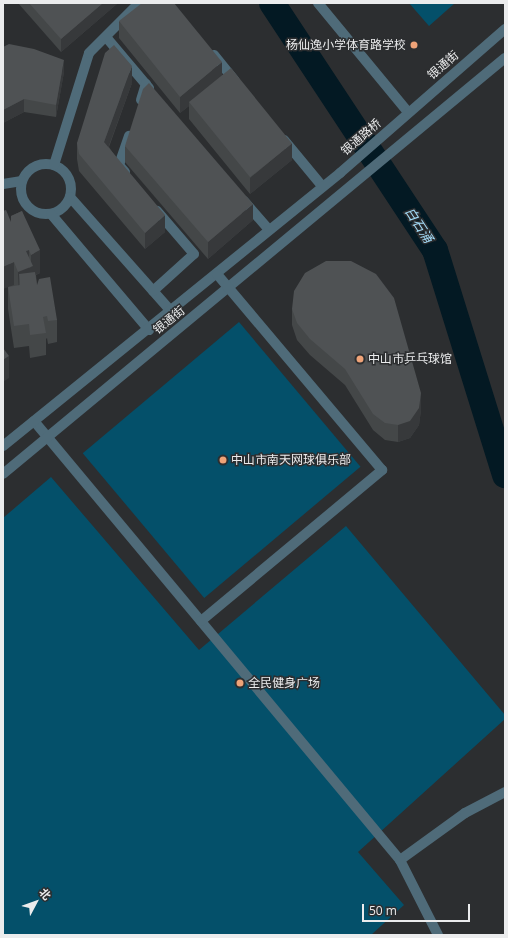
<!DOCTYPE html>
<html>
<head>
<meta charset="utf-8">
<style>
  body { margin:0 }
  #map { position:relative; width:508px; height:938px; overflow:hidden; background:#2c2e30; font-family:"Open Sans","Noto Sans SC",sans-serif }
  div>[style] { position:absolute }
  .green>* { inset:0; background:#04506a; transform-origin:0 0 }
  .river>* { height:26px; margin:-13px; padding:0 13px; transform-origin:13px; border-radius:13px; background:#031923 }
  .minor>* { height:10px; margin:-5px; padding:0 5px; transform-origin:5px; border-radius:5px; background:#4f6b79 }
  .minor>.ring { margin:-5px; padding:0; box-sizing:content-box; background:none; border:10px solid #4f6b79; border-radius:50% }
  .wall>* { inset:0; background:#444748 }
  .shaded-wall>* { inset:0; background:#37393b }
  .building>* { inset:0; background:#4f5254; transform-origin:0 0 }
  .dots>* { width:11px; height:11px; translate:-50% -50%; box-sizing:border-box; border:2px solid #2c2e30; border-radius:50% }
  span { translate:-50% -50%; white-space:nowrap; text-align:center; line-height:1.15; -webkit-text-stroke:3px #2c2e30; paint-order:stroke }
  .poi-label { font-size:12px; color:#ebeced }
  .right { translate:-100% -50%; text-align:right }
  .left { translate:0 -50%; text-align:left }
  .street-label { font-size:12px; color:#ebeced }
  .water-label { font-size:13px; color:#a3dcf8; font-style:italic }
  .frame { position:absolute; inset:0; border:4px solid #ebeced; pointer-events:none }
  .north { position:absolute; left:16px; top:882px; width:40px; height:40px; -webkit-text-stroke:3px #2c2e30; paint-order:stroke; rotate:49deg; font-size:11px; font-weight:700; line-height:16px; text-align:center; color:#ebeced }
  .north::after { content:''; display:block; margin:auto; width:14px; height:18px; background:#ebeced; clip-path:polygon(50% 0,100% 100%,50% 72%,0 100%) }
  .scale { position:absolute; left:362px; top:904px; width:108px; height:18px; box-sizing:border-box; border:2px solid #ebeced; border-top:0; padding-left:5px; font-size:12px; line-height:14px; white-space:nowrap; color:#ebeced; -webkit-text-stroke:3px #2c2e30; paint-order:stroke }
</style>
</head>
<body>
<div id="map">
  <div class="green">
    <i style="clip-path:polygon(409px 3px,455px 3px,429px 26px)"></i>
    <i style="left:239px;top:322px;width:189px;height:204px;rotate:50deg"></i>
    <i style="clip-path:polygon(51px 477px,199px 650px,346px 526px,505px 715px,505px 719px,358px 852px,404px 905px,371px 935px,3px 935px,3px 518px)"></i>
  </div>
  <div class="river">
    <i style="left:272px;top:3px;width:296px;rotate:56.6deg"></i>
    <i style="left:435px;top:250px;width:236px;rotate:72.7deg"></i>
  </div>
  <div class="minor">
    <i style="left:318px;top:3px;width:141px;rotate:50.5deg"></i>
    <i style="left:106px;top:37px;width:67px;rotate:49.9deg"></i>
    <i style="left:214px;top:55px;width:33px;rotate:51deg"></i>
    <i style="left:141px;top:100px;width:17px;rotate:-73deg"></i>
    <i style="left:284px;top:140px;width:60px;rotate:50.4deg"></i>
    <i class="ring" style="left:21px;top:164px;width:40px;height:40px"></i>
    <i style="left:54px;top:165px;width:117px;rotate:-72.6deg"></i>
    <i style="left:89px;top:53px;width:71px;rotate:-45deg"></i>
    <i style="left:125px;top:172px;width:9px;rotate:-131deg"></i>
    <i style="left:119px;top:165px;width:31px;rotate:-71deg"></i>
    <i style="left:3px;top:184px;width:19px;rotate:-9deg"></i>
    <i style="left:70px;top:197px;width:152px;rotate:48.5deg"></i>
    <i style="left:244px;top:201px;width:38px;rotate:49deg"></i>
    <i style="left:51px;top:214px;width:152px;rotate:49.8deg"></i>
    <i style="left:153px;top:291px;width:55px;rotate:-42.1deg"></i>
    <i style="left:194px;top:254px;width:57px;rotate:-130.7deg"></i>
    <i style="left:34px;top:421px;width:572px;rotate:50.18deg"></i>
    <i style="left:400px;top:860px;width:80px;rotate:-35.9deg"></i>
    <i style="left:465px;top:813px;width:45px;rotate:-27.7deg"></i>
    <i style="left:3px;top:446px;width:434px;rotate:-39deg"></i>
    <i style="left:340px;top:173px;width:219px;rotate:-41.1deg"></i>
    <i style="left:3px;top:474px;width:652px;rotate:-39.65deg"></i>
    <i style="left:201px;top:621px;width:236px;rotate:-39.8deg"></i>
    <i style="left:382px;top:470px;width:256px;rotate:-130.1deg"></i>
    <i style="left:400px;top:860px;width:84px;rotate:63.1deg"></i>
  </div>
  <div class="wall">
    <i style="clip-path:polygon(18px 3px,118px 3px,61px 52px)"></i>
    <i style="clip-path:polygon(119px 21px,222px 75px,292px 160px,250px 194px,189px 119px,189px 106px,180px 113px,119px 38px)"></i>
    <i style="clip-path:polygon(3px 47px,64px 72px,56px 117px,24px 112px,3px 123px)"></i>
    <i style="clip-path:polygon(132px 83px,109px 147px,165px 232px,145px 249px,79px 171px,77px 159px,77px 143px)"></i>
    <i style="clip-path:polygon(125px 146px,253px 220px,208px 259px,125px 162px)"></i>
    <i style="clip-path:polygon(22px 211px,40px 273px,36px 275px,37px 285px,57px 320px,57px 342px,48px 344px,47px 338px,46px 339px,46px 355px,30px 358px,29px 346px,14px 348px,8px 309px,8px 287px,11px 216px)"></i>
    <i style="clip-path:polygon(292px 309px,421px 410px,419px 425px,410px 438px,398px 442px,385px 440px,373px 430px,345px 385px,310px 355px,297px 340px,292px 325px)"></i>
  </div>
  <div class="shaded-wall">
    <i style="clip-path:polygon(103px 3px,118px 3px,61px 52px,61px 39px)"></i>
    <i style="clip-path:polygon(64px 60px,64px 72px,56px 117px,56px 105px)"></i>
    <i style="clip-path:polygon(222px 62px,222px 79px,189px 102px,189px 106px,180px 113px,180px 97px)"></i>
    <i style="clip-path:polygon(132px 66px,132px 83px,104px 159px,104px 142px)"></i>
    <i style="clip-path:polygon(24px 99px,24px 112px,3px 123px,3px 110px)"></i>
    <i style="clip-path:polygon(292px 143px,292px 160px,250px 194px,250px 178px)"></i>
    <i style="clip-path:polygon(253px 204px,253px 220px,208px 259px,208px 242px)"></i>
    <i style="clip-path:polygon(165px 215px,165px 232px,145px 249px,145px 233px)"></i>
    <i style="clip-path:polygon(29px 250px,29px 268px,31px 267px,31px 255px,40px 250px,40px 273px,33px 276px,20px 285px,19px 274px,18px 295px,18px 272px,26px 251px)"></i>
    <i style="clip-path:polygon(14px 262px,14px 285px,3px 289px,3px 267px)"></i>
    <i style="clip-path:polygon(9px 356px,9px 378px,3px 382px,3px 388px,3px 360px)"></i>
    <i style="clip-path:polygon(421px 393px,421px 410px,419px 425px,410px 438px,398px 442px,398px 425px)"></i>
  </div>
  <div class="building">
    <i style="clip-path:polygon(29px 3px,103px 3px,61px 39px)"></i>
    <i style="clip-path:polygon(142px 3px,174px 3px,222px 62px,180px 97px,119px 21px)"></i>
    <i style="clip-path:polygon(9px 44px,34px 49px,64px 60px,56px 105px,24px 99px,3px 110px,3px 47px)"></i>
    <i style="clip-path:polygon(114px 45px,132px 66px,104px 142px,165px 215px,145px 233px,79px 154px,77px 143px,105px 53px)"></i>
    <i style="left:231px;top:68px;width:97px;height:54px;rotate:51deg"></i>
    <i style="clip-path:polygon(149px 83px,253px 204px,208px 242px,125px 146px,143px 89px)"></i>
    <i style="clip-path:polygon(6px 210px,11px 222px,11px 216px,22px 211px,40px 250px,31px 255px,29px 250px,26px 251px,33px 266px,18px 272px,14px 262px,3px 267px,3px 211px)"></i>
    <i style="clip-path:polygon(326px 261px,351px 261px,376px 274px,394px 298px,421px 393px,419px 408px,410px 421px,398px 425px,385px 423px,373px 414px,345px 369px,310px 339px,297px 323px,292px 309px,294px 291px,305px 273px)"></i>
    <i style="clip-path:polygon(35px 272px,37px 285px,39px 279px,50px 277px,57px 320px,48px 321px,47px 316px,43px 317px,46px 333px,30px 335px,29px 324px,14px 326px,8px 287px,20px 285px,19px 274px)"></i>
    <i style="clip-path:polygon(3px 348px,9px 356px,3px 360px)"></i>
  </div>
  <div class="dots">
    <i style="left:414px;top:45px;background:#efa378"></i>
    <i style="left:360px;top:359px;background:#efa378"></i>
    <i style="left:223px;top:460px;background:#efa378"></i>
    <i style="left:240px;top:683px;background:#efa378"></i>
  </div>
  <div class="poi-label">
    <span class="right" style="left:406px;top:45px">杨仙逸小学体育路学校</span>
    <span class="left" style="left:368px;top:359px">中山市乒乓球馆</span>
    <span class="left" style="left:231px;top:460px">中山市南天网球俱乐部</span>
    <span class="left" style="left:248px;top:683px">全民健身广场</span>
  </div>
  <div class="street-label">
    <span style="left:443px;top:65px;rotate:-41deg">银通街</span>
    <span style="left:361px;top:137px;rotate:-41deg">银通路桥</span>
    <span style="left:169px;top:320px;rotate:-39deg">银通街</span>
  </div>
  <div class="water-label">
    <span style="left:419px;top:225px;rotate:57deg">白石涌</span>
  </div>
  <div class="frame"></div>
  <div class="north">北</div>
  <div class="scale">50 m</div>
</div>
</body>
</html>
